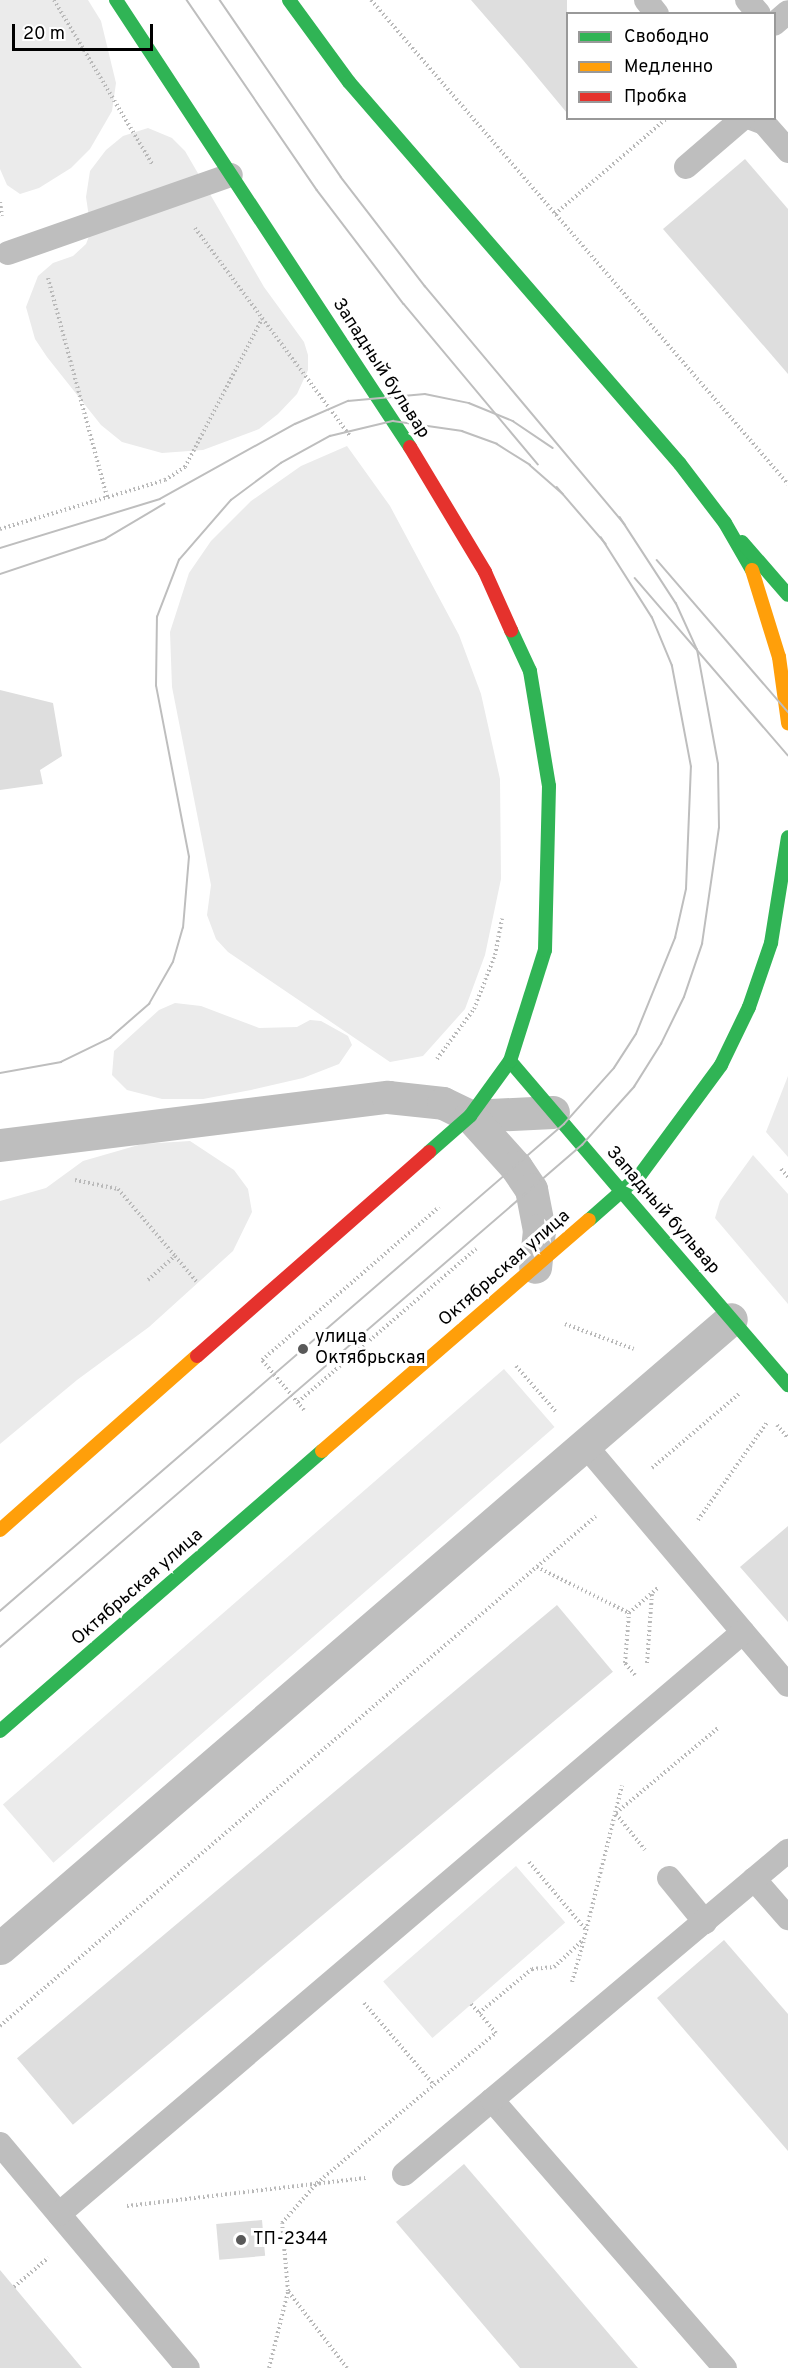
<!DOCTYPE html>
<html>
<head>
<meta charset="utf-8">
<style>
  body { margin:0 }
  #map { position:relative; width:788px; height:2368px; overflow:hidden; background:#fff; font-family:Overpass,sans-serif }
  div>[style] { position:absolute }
  .green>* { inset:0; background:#ebebeb; transform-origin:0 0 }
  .building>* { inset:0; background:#dedede; transform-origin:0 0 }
  .path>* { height:4px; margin-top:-2px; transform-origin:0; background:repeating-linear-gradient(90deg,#b9b9b9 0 1.5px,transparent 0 4.5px) }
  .lane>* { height:24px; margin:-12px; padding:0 12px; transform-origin:12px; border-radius:12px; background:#bebebe }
  .street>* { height:33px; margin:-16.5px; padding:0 16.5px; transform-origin:16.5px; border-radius:16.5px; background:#bebebe }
  .fast>* { height:14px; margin:-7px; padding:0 7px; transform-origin:7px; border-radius:7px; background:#30b455 }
  .slow>* { height:14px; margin:-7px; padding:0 7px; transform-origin:7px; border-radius:7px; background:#ff9f0a }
  .jam>* { height:14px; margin:-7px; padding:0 7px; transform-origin:7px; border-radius:7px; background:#e5322d }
  .tram>* { height:1.5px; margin:-0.75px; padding:0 0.75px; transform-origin:0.75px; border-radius:0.75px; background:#bebebe }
  .dots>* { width:16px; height:16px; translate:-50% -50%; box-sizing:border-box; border:3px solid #fff; border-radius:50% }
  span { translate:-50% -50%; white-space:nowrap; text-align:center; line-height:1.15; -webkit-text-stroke:6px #fff; paint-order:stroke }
  .street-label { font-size:18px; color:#000 }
  .poi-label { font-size:18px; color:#000 }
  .left { translate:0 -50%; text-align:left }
  .legend { position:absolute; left:566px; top:12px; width:210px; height:108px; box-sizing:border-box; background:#fff; border:2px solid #999; margin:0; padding:8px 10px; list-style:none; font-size:18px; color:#000 }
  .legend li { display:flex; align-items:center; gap:12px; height:30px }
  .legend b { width:30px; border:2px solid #999 }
  .scale { position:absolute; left:12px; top:24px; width:141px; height:27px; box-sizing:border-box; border:3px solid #000; border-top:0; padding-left:8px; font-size:18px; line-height:21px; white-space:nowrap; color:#000; -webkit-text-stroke:4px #fff; paint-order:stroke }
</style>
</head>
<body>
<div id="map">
  <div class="green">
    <i style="clip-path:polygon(0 0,88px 0,101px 21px,116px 83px,112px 111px,90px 149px,71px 168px,39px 188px,20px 194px,7px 185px,0 169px)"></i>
    <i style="clip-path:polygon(148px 128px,172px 138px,185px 151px,264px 287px,304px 342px,308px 355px,308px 370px,297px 394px,278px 414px,259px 429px,203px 450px,162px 453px,122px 442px,101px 425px,47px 357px,35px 339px,26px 307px,38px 276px,53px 263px,73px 256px,86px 244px,91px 231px,86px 197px,90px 171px,106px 150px,123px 136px)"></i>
    <i style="clip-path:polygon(347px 446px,390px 506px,459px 635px,481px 694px,500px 779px,501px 879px,485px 955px,465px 1009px,423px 1056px,390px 1062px,228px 952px,216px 939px,207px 915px,211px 885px,172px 687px,170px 632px,189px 573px,211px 541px,251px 501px,301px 466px)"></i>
    <i style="clip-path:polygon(175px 1003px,201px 1006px,259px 1028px,297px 1027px,310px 1020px,321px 1021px,348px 1036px,352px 1045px,339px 1064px,303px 1078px,251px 1090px,203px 1099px,162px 1099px,127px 1090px,112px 1075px,114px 1051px,159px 1010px)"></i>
    <i style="clip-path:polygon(788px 1076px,788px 1157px,766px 1132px)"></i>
    <i style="clip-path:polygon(190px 1141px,234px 1170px,248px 1189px,252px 1212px,233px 1251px,149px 1327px,77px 1380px,0 1444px,0 1201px,46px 1188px,83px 1161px,142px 1144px)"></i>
    <i style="clip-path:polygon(753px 1155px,788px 1194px,788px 1304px,715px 1218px,720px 1201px)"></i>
    <i style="left:504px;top:1369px;width:77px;height:664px;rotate:49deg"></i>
    <i style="left:516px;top:1866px;width:75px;height:176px;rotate:49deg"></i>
  </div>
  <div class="building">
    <i style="clip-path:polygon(471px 0,567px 0,567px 113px,523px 60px)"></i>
    <i style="clip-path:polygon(745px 159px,788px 209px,788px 374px,663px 229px)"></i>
    <i style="clip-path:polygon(0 690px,53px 703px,62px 756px,40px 770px,43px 784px,0 790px)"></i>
    <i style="clip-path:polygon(788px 1526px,788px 1622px,740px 1567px)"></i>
    <i style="left:557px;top:1605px;width:87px;height:705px;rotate:50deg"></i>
    <i style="clip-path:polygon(724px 1940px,788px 2014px,788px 2151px,657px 1998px)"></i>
    <i style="clip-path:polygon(464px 2164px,513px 2221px,638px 2368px,520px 2368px,396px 2222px)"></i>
    <i style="left:262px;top:2220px;width:36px;height:46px;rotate:85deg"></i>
    <i style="clip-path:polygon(0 2270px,82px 2368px,0 2368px)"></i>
  </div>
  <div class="path">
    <i style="left:54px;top:0;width:191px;rotate:59.1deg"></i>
    <i style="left:371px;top:0;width:639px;rotate:49.25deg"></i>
    <i style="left:0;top:202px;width:14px;rotate:82deg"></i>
    <i style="left:555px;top:214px;width:148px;rotate:-40.6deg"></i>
    <i style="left:195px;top:228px;width:259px;rotate:53.3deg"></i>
    <i style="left:48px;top:278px;width:227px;rotate:74.9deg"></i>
    <i style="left:0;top:529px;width:172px;rotate:-16.5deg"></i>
    <i style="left:165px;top:480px;width:24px;rotate:-33deg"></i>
    <i style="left:185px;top:467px;width:167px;rotate:-62.5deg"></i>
    <i style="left:437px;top:1059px;width:62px;rotate:-53.5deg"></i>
    <i style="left:474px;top:1009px;width:58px;rotate:-68.7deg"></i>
    <i style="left:495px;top:955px;width:37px;rotate:-79deg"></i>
    <i style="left:781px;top:1169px;width:11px;rotate:49deg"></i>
    <i style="left:75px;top:1180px;width:44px;rotate:11.8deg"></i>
    <i style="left:118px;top:1189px;width:88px;rotate:49.6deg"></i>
    <i style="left:148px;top:1280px;width:36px;rotate:-42deg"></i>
    <i style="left:175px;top:1256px;width:35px;rotate:50deg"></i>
    <i style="left:565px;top:1324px;width:73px;rotate:19.9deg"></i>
    <i style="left:516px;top:1366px;width:62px;rotate:48.9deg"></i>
    <i style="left:298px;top:1402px;width:235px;rotate:-40.7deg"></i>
    <i style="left:304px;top:1410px;width:65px;rotate:-130deg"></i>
    <i style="left:262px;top:1360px;width:234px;rotate:-40.8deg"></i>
    <i style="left:777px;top:1425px;width:17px;rotate:50deg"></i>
    <i style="left:652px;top:1468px;width:116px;rotate:-40.4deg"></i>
    <i style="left:698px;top:1520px;width:121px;rotate:-54.7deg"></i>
    <i style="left:537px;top:1567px;width:103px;rotate:26.6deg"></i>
    <i style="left:647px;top:1663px;width:69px;rotate:-85.9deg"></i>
    <i style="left:635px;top:1675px;width:16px;rotate:-130deg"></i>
    <i style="left:625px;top:1663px;width:50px;rotate:-85.4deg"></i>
    <i style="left:629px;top:1613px;width:38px;rotate:-41deg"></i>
    <i style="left:616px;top:1813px;width:133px;rotate:-39.8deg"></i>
    <i style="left:616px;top:1814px;width:46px;rotate:51.1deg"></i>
    <i style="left:529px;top:1862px;width:89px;rotate:50deg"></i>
    <i style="left:572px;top:1982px;width:44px;rotate:-74.1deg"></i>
    <i style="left:364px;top:2003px;width:108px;rotate:49.5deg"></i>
    <i style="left:471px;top:2004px;width:12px;rotate:48deg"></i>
    <i style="left:0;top:2026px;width:784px;rotate:-40.55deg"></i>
    <i style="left:127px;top:2206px;width:242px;rotate:-6.7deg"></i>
    <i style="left:14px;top:2287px;width:45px;rotate:-40.5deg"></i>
    <i style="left:269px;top:2368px;width:78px;rotate:-76deg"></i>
    <i style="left:347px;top:2368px;width:97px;rotate:-127.5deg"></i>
    <i style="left:288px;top:2291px;width:68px;rotate:-95deg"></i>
    <i style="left:282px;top:2223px;width:53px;rotate:-48.8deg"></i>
    <i style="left:317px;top:2183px;width:234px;rotate:-40deg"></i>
    <i style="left:496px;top:2033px;width:26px;rotate:-130deg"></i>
    <i style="left:479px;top:2013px;width:69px;rotate:-39.7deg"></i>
    <i style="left:532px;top:1969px;width:22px;rotate:-5deg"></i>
    <i style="left:554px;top:1967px;width:41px;rotate:-43deg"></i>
    <i style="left:584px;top:1939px;width:158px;rotate:-76.1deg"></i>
  </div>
  <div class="lane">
    <i style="left:646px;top:0;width:18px;rotate:52deg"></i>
    <i style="left:747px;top:0;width:18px;rotate:49deg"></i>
    <i style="left:774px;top:24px;width:18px;rotate:-41deg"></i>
    <i style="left:751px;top:118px;width:14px;rotate:21deg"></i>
    <i style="left:764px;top:123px;width:37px;rotate:49deg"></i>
    <i style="left:686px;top:167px;width:75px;rotate:-40.7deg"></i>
    <i style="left:8px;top:253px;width:236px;rotate:-19.3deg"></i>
    <i style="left:585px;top:1445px;width:314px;rotate:49.8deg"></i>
    <i style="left:669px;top:1878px;width:57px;rotate:50.7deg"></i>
    <i style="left:754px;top:1879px;width:52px;rotate:48.9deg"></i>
    <i style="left:0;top:2144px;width:292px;rotate:50deg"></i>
    <i style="left:404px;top:2174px;width:115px;rotate:-40.1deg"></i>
    <i style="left:59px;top:2214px;width:898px;rotate:-40.39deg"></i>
    <i style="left:725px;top:2368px;width:355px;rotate:-131deg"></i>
    <i style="left:492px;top:2100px;width:387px;rotate:-40.1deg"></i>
  </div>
  <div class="street">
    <i style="left:470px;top:1116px;width:83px;rotate:-2.8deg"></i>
    <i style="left:0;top:1145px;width:391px;rotate:-7.1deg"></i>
    <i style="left:388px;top:1097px;width:55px;rotate:6.2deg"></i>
    <i style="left:443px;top:1103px;width:30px;rotate:26deg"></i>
    <i style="left:470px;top:1116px;width:69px;rotate:48deg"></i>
    <i style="left:516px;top:1167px;width:27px;rotate:56deg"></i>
    <i style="left:531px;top:1189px;width:42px;rotate:79deg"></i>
    <i style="left:539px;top:1230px;width:37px;rotate:96deg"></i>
    <i style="left:0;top:1948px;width:964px;rotate:-40.71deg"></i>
  </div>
  <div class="fast">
    <i style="left:116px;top:0;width:535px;rotate:56.67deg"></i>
    <i style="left:289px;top:0;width:102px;rotate:53.8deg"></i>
    <i style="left:349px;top:82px;width:505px;rotate:49.09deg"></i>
    <i style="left:680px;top:464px;width:74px;rotate:52.7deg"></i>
    <i style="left:725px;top:523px;width:54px;rotate:60.1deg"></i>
    <i style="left:742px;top:542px;width:70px;rotate:49deg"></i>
    <i style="left:510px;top:1061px;width:172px;rotate:49.5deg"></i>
    <i style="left:429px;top:1152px;width:55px;rotate:-41.3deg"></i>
    <i style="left:470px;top:1116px;width:68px;rotate:-54deg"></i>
    <i style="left:510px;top:1061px;width:116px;rotate:-72.5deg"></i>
    <i style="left:545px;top:950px;width:164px;rotate:-88.6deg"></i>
    <i style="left:549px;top:786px;width:117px;rotate:-99.4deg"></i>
    <i style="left:530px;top:671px;width:45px;rotate:-114.9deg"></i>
    <i style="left:622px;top:1192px;width:255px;rotate:49.3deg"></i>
    <i style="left:589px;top:1220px;width:68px;rotate:-41.4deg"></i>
    <i style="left:640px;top:1175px;width:137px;rotate:-53.6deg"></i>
    <i style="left:721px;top:1065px;width:64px;rotate:-64.2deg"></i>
    <i style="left:749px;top:1007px;width:68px;rotate:-71deg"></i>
    <i style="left:771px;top:943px;width:107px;rotate:-80.9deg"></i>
    <i style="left:0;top:1731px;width:427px;rotate:-41deg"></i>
  </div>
  <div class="slow">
    <i style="left:752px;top:570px;width:91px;rotate:72.8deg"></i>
    <i style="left:779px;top:657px;width:67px;rotate:82.2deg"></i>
    <i style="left:322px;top:1451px;width:353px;rotate:-40.9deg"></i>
    <i style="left:0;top:1530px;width:263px;rotate:-41.5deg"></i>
  </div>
  <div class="jam">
    <i style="left:410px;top:447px;width:146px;rotate:59deg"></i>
    <i style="left:485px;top:572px;width:64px;rotate:65.9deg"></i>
    <i style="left:197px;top:1356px;width:309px;rotate:-41.3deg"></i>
  </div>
  <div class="tram">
    <i style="left:187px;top:0;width:230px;rotate:55.6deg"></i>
    <i style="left:317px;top:190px;width:143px;rotate:52.7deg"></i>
    <i style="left:404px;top:304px;width:209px;rotate:50.1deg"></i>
    <i style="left:220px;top:0;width:214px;rotate:55.6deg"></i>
    <i style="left:341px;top:177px;width:138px;rotate:52.4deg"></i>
    <i style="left:425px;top:286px;width:311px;rotate:50deg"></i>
    <i style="left:557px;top:487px;width:75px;rotate:49.3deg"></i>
    <i style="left:0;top:548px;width:167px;rotate:-17deg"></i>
    <i style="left:160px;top:499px;width:154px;rotate:-29.1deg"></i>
    <i style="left:295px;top:424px;width:58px;rotate:-23.5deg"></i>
    <i style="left:348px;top:401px;width:77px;rotate:-5.2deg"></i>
    <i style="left:425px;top:394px;width:45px;rotate:11.6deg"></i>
    <i style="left:469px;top:403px;width:48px;rotate:22.2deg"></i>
    <i style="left:513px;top:421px;width:48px;rotate:34deg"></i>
    <i style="left:657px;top:560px;width:201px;rotate:49.2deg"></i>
    <i style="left:0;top:574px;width:111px;rotate:-18.4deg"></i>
    <i style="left:105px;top:539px;width:69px;rotate:-30.7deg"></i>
    <i style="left:635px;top:578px;width:234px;rotate:49.2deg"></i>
    <i style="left:0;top:1073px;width:62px;rotate:-10.2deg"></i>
    <i style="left:61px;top:1062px;width:55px;rotate:-26.1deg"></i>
    <i style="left:110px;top:1038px;width:52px;rotate:-41.1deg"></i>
    <i style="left:149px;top:1004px;width:48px;rotate:-60.3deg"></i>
    <i style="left:173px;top:962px;width:35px;rotate:-74deg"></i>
    <i style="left:183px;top:928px;width:71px;rotate:-85.2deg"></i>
    <i style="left:189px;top:857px;width:174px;rotate:-100.9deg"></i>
    <i style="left:156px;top:686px;width:69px;rotate:-89.2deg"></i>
    <i style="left:157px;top:617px;width:61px;rotate:-68.9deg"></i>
    <i style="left:179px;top:560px;width:79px;rotate:-49.1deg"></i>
    <i style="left:231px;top:500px;width:62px;rotate:-36.5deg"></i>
    <i style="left:281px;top:463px;width:56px;rotate:-28.9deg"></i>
    <i style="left:330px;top:436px;width:65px;rotate:-13.4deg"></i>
    <i style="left:393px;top:421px;width:70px;rotate:8.2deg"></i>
    <i style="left:462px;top:431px;width:37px;rotate:20deg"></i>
    <i style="left:497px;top:444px;width:39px;rotate:32deg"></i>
    <i style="left:530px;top:465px;width:44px;rotate:41.3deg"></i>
    <i style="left:0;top:1611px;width:745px;rotate:-40.81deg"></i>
    <i style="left:564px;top:1124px;width:75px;rotate:-48.2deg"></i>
    <i style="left:614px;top:1068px;width:40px;rotate:-57.1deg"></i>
    <i style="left:636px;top:1034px;width:104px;rotate:-67.9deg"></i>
    <i style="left:675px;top:938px;width:50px;rotate:-77.3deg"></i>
    <i style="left:686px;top:889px;width:122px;rotate:-87.7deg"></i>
    <i style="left:691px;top:767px;width:103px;rotate:-100.7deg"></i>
    <i style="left:672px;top:666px;width:52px;rotate:-112.6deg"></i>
    <i style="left:652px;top:618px;width:95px;rotate:-122.5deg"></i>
    <i style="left:0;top:1647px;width:769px;rotate:-40.78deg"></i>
    <i style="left:582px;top:1145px;width:78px;rotate:-48.1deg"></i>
    <i style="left:634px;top:1087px;width:51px;rotate:-57.9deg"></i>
    <i style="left:661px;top:1044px;width:52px;rotate:-63.9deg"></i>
    <i style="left:684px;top:997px;width:56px;rotate:-71.2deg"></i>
    <i style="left:702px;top:944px;width:117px;rotate:-81.7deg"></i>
    <i style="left:719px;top:828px;width:64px;rotate:-90.9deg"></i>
    <i style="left:718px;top:764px;width:116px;rotate:-100.4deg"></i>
    <i style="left:697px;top:650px;width:51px;rotate:-114.5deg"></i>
    <i style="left:676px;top:604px;width:103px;rotate:-123.1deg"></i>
  </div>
  <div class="dots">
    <i style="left:303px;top:1349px;background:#595959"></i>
    <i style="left:241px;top:2240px;background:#595959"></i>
  </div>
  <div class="street-label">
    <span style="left:380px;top:369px;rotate:57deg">Западный бульвар</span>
    <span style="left:662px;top:1211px;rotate:49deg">Западный бульвар</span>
    <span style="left:505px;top:1269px;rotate:-41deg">Октябрьская улица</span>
    <span style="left:138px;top:1588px;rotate:-41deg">Октябрьская улица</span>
  </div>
  <div class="poi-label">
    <span class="left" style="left:315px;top:1349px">улица<br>Октябрьская</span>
    <span class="left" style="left:253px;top:2240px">ТП-2344</span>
  </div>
  <ul class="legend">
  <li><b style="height:8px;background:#30b455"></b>Свободно</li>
  <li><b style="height:8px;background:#ff9f0a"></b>Медленно</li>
  <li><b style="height:8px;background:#e5322d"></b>Пробка</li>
  </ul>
  <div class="scale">20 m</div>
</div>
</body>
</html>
